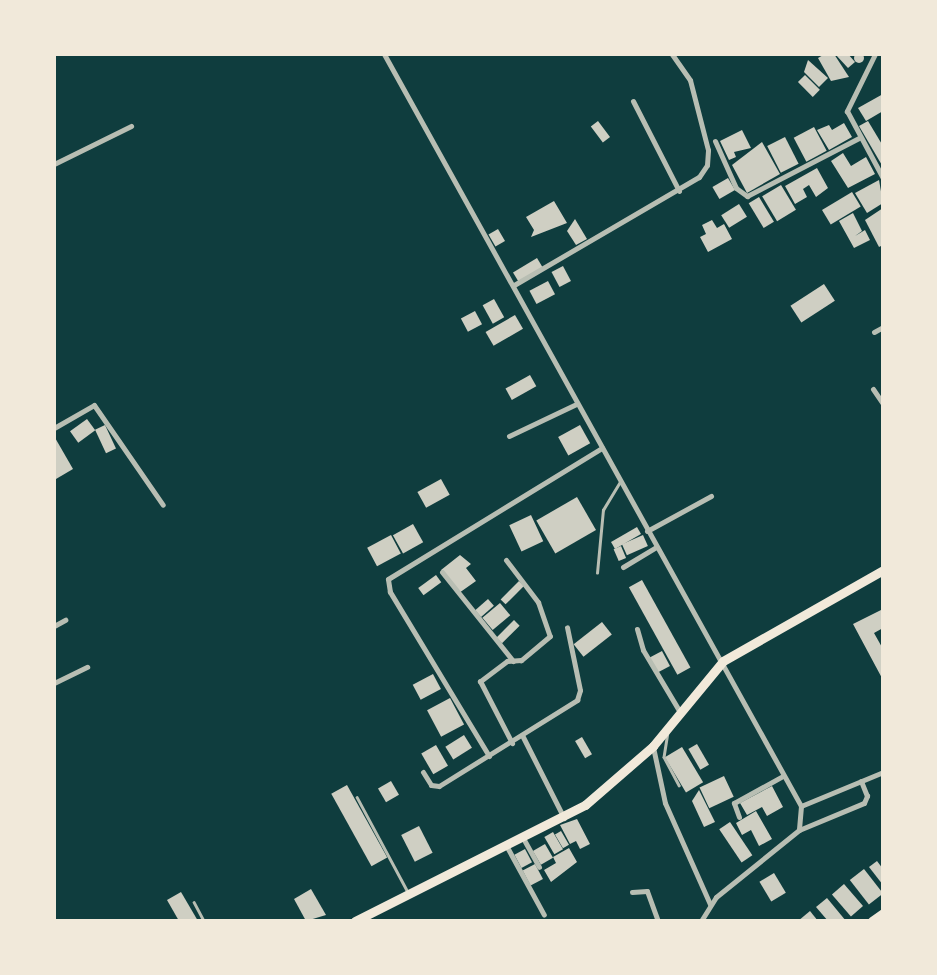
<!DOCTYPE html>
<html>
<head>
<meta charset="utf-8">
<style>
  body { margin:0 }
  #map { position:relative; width:937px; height:975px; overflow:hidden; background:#0f3d3e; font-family:Lato,sans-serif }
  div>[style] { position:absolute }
  .building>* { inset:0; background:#cfcfc3; transform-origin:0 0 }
  .round { border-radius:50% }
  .service>* { height:2.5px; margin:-1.25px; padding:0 1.25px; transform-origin:1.25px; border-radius:1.25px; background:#b8beb3 }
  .minor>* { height:5px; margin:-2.5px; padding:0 2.5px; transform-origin:2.5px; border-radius:2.5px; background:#b8beb3 }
  .primary>* { height:9px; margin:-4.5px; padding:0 4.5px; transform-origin:4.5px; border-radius:4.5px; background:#f1e9da }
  span { translate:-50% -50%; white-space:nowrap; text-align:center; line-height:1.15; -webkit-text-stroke:5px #f1e9da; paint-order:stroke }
  .frame { position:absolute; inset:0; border:56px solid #f1e9da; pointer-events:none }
</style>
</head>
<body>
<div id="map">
  <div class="building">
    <i class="round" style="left:854px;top:53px;width:10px;height:10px"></i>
    <i style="clip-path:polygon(825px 54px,834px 54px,849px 77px,831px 81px,818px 58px)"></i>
    <i style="clip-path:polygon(835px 54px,848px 54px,855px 62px,848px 68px)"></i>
    <i style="clip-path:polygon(808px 60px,828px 78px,819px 87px,804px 72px)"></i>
    <i style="left:805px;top:75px;width:21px;height:10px;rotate:45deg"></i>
    <i style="clip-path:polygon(883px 94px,883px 111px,866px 121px,858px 108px)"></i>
    <i style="left:598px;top:121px;width:20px;height:9px;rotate:53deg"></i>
    <i style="clip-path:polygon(868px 121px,883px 146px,883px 167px,859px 126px)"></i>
    <i style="clip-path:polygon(844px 123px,852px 137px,829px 150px,817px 130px,829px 125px,832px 130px)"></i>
    <i style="left:814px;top:127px;width:27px;height:23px;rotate:62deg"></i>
    <i style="clip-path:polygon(742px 130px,751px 148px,734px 152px,736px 157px,729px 160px,720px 141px)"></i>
    <i style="left:785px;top:137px;width:30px;height:20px;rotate:63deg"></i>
    <i style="clip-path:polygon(762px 142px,780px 174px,747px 193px,732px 165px)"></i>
    <i style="clip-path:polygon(843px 153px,851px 166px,866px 157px,875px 174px,848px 188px,831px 161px)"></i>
    <i style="clip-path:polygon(817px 168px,828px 188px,816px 197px,809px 185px,803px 189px,807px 197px,795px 204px,785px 186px)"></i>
    <i style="left:728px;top:178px;width:14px;height:18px;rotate:60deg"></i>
    <i style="clip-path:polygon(879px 180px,883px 203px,867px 213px,855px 193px)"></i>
    <i style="left:781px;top:185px;width:29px;height:22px;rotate:59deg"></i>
    <i style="left:852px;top:192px;width:17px;height:35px;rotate:59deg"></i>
    <i style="left:759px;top:197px;width:29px;height:12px;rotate:59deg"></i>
    <i style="clip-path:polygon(554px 201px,567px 223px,531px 237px,534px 230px,526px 217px)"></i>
    <i style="left:739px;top:204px;width:15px;height:21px;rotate:58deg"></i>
    <i style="clip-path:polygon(883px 208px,883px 245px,879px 247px,865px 220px)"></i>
    <i style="clip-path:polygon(853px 213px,862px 231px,855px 236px,865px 230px,870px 240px,854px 248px,839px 221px)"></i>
    <i style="clip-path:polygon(575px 219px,587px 239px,576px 245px,567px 231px)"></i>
    <i style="clip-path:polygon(712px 220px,717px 228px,724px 224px,732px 239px,708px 252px,700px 237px,706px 234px,702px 225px)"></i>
    <i style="left:498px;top:229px;width:14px;height:11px;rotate:60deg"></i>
    <i style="left:537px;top:258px;width:12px;height:28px;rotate:59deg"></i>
    <i style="left:563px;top:266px;width:17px;height:13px;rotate:62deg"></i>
    <i style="left:548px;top:281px;width:15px;height:21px;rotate:62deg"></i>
    <i style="left:824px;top:284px;width:20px;height:40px;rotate:57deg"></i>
    <i style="left:494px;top:299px;width:21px;height:13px;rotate:61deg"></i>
    <i style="left:475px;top:311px;width:15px;height:16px;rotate:62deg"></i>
    <i style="left:515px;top:315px;width:16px;height:34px;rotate:60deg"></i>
    <i style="left:530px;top:375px;width:13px;height:28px;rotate:61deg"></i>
    <i style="left:87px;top:419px;width:14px;height:21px;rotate:54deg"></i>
    <i style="left:105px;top:425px;width:26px;height:11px;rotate:65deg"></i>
    <i style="left:580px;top:425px;width:21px;height:25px;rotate:61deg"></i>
    <i style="clip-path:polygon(54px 436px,73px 469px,56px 479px,54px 476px)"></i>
    <i style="left:441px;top:479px;width:18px;height:27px;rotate:61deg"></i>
    <i style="left:577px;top:497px;width:38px;height:47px;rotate:60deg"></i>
    <i style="left:531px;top:515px;width:29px;height:24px;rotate:65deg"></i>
    <i style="left:413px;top:524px;width:21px;height:23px;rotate:61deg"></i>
    <i style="left:637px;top:527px;width:8px;height:30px;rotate:60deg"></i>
    <i style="left:391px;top:535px;width:21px;height:27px;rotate:62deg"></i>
    <i style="left:643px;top:535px;width:12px;height:23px;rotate:66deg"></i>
    <i style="left:621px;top:546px;width:13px;height:8px;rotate:67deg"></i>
    <i style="clip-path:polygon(460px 555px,471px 564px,466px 568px,476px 581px,459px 593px,441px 570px)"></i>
    <i style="left:436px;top:575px;width:9px;height:22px;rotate:54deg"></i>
    <i style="left:642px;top:580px;width:100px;height:15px;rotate:61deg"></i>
    <i style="left:519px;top:581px;width:7px;height:26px;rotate:45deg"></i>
    <i style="left:488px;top:599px;width:9px;height:17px;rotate:49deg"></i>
    <i style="left:500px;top:603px;width:16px;height:23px;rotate:50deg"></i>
    <i style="clip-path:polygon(883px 609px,883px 628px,874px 633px,883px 649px,883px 680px,853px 624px)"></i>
    <i style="left:514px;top:620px;width:8px;height:25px;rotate:45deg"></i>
    <i style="left:602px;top:622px;width:16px;height:36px;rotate:52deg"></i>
    <i style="left:662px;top:651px;width:17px;height:15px;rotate:62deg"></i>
    <i style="left:433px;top:674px;width:17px;height:23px;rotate:62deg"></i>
    <i style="left:450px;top:698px;width:30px;height:26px;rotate:62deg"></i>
    <i style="left:464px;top:735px;width:15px;height:22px;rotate:58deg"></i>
    <i style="left:582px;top:737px;width:20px;height:8px;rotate:60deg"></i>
    <i style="left:697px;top:744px;width:24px;height:10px;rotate:60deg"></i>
    <i style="left:436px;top:745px;width:24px;height:17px;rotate:60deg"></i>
    <i style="left:682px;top:747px;width:41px;height:20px;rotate:59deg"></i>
    <i style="left:724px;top:776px;width:23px;height:27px;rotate:65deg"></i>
    <i style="left:391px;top:781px;width:16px;height:15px;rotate:60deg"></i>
    <i style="left:347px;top:785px;width:83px;height:18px;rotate:61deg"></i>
    <i style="clip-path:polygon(772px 786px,783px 807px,767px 816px,762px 807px,747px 815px,740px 803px)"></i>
    <i style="clip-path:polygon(699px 790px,715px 822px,704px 827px,692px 801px)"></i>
    <i style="clip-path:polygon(756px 811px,772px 839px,759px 846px,751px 830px,742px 835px,736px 823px)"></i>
    <i style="clip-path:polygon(577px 819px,590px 844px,580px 849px,576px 841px,570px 844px,560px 825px)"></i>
    <i style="left:730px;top:822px;width:40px;height:13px;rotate:56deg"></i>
    <i style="left:419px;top:826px;width:30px;height:20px;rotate:63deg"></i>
    <i style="left:561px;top:831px;width:16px;height:7px;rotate:60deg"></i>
    <i style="left:553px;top:832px;width:20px;height:10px;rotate:60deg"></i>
    <i style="left:545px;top:844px;width:16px;height:14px;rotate:60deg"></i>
    <i style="clip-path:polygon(569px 848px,577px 862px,551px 882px,544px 870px,556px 863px,553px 857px)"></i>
    <i style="left:525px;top:849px;width:15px;height:12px;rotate:62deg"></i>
    <i style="clip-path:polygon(877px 861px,883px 869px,883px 885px,869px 867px)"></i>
    <i style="left:535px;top:864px;width:17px;height:14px;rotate:62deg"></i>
    <i style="left:864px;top:869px;width:31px;height:18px;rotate:52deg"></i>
    <i style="left:774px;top:873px;width:23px;height:17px;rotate:59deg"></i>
    <i style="left:844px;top:884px;width:29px;height:16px;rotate:49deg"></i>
    <i style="clip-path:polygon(311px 889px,326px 915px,306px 921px,294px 899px)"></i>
    <i style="clip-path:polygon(181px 892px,198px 921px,179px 921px,167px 900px)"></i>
    <i style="clip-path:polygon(827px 898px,846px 921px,828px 921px,816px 907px)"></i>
    <i style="clip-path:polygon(810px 911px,818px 921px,798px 921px)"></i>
  </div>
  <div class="service">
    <i style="left:597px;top:573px;width:63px;rotate:-84.6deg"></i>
    <i style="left:603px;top:510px;width:33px;rotate:-59deg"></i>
    <i style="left:668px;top:732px;width:25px;rotate:99deg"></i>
    <i style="left:664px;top:757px;width:32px;rotate:62deg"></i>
    <i style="left:357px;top:797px;width:108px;rotate:61.8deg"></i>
    <i style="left:194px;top:902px;width:21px;rotate:62deg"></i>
  </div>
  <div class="minor">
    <i style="left:384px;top:54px;width:860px;rotate:60.99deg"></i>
    <i style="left:801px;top:806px;width:24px;rotate:95deg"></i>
    <i style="left:875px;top:54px;width:64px;rotate:116.2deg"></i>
    <i style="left:847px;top:111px;width:76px;rotate:61.8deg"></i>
    <i style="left:633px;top:101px;width:101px;rotate:62.9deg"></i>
    <i style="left:715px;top:141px;width:51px;rotate:65.9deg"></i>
    <i style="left:736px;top:188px;width:14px;rotate:36deg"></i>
    <i style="left:747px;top:196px;width:126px;rotate:-27.4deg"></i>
    <i style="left:54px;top:164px;width:86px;rotate:-26.3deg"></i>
    <i style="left:514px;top:285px;width:214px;rotate:-30.3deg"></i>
    <i style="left:699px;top:177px;width:14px;rotate:-56deg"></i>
    <i style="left:707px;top:165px;width:15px;rotate:-86deg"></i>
    <i style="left:708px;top:150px;width:72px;rotate:-104.4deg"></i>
    <i style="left:690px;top:80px;width:32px;rotate:-125deg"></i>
    <i style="left:874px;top:332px;width:10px;rotate:-29deg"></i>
    <i style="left:873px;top:389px;width:18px;rotate:56deg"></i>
    <i style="left:54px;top:428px;width:46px;rotate:-29.9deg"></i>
    <i style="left:94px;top:405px;width:121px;rotate:55.4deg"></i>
    <i style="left:509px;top:436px;width:74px;rotate:-25.5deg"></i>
    <i style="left:647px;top:531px;width:73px;rotate:-28.7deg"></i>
    <i style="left:506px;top:560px;width:53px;rotate:52.7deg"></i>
    <i style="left:538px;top:602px;width:36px;rotate:71deg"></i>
    <i style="left:550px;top:636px;width:38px;rotate:140deg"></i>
    <i style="left:521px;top:660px;width:14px;rotate:176deg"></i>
    <i style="left:507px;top:661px;width:34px;rotate:143deg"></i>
    <i style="left:480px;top:681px;width:70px;rotate:62.7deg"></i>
    <i style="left:623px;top:567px;width:39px;rotate:-31deg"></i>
    <i style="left:442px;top:572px;width:114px;rotate:51.4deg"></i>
    <i style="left:54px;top:626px;width:13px;rotate:-29deg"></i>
    <i style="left:637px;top:629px;width:22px;rotate:74deg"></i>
    <i style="left:643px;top:650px;width:72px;rotate:59.2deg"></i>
    <i style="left:54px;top:683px;width:37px;rotate:-26deg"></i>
    <i style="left:523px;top:737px;width:91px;rotate:63.2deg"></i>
    <i style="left:653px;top:747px;width:57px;rotate:77.9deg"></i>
    <i style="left:665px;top:803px;width:111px;rotate:66deg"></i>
    <i style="left:489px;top:756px;width:192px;rotate:-121.1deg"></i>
    <i style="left:390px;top:592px;width:13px;rotate:-99deg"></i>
    <i style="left:388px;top:579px;width:251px;rotate:-31.5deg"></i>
    <i style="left:423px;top:772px;width:15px;rotate:58deg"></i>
    <i style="left:431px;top:785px;width:8px;rotate:7deg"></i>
    <i style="left:439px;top:786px;width:163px;rotate:-31.9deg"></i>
    <i style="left:577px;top:700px;width:10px;rotate:-73deg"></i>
    <i style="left:580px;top:690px;width:64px;rotate:-101.7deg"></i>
    <i style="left:801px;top:806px;width:89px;rotate:-22.5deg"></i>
    <i style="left:739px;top:817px;width:15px;rotate:-110deg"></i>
    <i style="left:734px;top:803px;width:56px;rotate:-28.9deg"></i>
    <i style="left:523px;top:838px;width:33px;rotate:61deg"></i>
    <i style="left:507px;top:847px;width:77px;rotate:61.4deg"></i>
    <i style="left:632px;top:892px;width:15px;rotate:-4deg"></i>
    <i style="left:647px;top:891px;width:32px;rotate:70deg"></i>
    <i style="left:701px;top:921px;width:28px;rotate:-58deg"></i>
    <i style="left:716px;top:897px;width:107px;rotate:-38.9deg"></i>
    <i style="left:799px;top:830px;width:70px;rotate:-22.6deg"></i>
    <i style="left:864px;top:803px;width:8px;rotate:-67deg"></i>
    <i style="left:867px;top:796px;width:16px;rotate:-112deg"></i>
  </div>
  <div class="primary">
    <i style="left:355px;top:921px;width:258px;rotate:-26.8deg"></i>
    <i style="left:585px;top:805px;width:90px;rotate:-40.9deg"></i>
    <i style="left:653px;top:746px;width:110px;rotate:-50.5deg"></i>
    <i style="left:723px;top:661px;width:184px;rotate:-29.6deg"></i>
    <i style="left:872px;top:921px;width:14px;rotate:-36deg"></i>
  </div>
  <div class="frame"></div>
</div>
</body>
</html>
